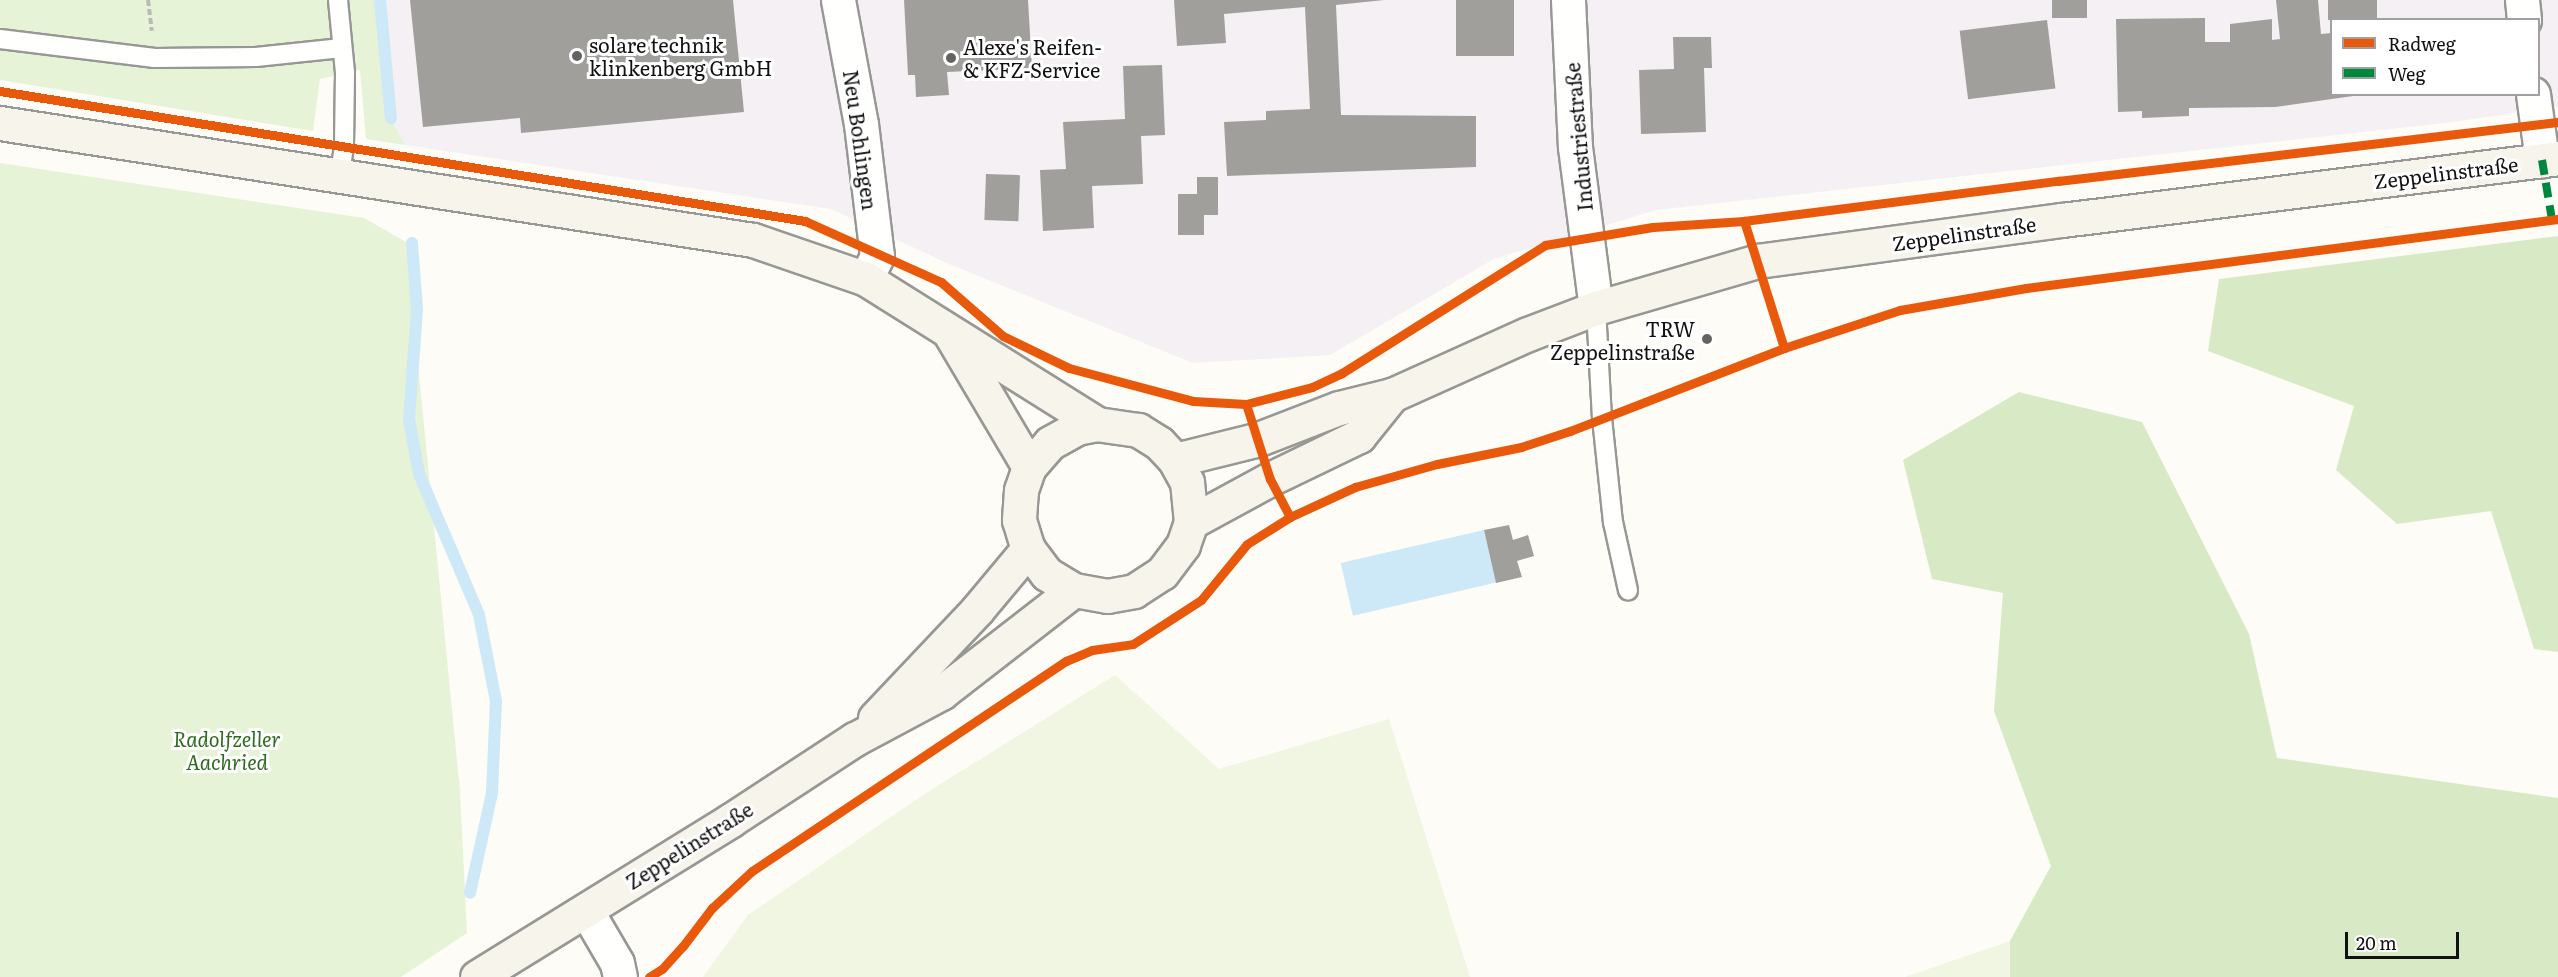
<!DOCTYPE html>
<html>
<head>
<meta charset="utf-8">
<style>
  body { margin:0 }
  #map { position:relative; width:2558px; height:977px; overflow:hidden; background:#fdfcf7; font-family:Literata,serif }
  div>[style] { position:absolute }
  .industrial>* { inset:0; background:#f5f0f3 }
  .green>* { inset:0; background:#e7f3d7 }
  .forest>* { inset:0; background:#d8eac5 }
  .pitch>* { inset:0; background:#f0f6e1 }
  .water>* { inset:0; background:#cde8f7; transform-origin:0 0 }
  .stream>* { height:12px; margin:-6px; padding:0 6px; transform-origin:6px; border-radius:6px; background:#cde8f7 }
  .building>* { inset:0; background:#a19f9c; transform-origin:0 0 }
  .path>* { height:4px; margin-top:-2px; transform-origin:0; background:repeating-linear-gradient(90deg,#b9b9b8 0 6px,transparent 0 9px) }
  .roads { filter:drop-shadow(2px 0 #979795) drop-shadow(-2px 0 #979795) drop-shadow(0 2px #979795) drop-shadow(0 -2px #979795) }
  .lane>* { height:18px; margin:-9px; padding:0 9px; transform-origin:9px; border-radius:9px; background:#fffffe }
  .street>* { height:33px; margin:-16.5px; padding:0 16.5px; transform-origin:16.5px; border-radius:16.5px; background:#fffffe }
  .secondary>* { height:33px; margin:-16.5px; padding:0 16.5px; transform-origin:16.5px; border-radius:16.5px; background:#f6f4eb }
  .quiet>* { height:8px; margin-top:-4px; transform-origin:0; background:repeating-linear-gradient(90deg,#00873e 0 15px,transparent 0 23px) }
  .cycleway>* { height:9px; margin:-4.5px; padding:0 4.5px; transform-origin:4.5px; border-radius:4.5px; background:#e8590c }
  .dots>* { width:16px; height:16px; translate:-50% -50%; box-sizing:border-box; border:3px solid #fff; border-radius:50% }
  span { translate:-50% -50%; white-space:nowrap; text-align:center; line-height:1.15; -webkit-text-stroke:6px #fff; paint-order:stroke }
  .poi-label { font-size:20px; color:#111 }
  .left { translate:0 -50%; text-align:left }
  .right { translate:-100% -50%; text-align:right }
  .street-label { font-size:20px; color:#111 }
  .park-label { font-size:20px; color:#2f6b1f; font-style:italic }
  .legend { position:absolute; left:2330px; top:18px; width:210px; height:78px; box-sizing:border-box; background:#fff; border:2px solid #a0a0a0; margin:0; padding:8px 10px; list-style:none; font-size:18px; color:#111 }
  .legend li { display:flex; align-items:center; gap:12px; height:30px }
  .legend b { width:30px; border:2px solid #a0a0a0 }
  .scale { position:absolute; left:2345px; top:932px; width:114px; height:27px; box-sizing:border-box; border:3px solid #111; border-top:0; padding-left:8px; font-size:18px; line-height:21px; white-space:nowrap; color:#111; -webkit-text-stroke:4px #fff; paint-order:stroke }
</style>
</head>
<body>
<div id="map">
  <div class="industrial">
    <i style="clip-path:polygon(evenodd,380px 0,2558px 0,2558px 107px,2445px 123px,1656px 210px,1494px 259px,1330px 355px,1193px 363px,949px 264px,831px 209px,405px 145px,391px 118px,380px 0,2332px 20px,2538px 20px,2538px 94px,2332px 94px,2332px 20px)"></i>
  </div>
  <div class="green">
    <i style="clip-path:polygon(0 0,380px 0,391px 118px,405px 145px,366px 139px,360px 70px,320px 79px,313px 131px,0 80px)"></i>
    <i style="clip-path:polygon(0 163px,364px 218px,406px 242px,460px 791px,467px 933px,401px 977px,0 977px)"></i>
  </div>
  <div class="forest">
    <i style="clip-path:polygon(2558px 236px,2558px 652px,2534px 649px,2491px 511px,2397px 524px,2336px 470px,2354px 406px,2208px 351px,2219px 279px)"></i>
    <i style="clip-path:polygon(2019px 392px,2142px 422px,2249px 634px,2277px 758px,2558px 798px,2558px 977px,2010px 977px,2010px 941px,2051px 866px,1994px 711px,2003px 593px,1932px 579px,1903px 460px)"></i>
  </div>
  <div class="pitch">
    <i style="clip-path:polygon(1115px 675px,1219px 769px,1389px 719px,1470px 977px,703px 977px,748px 915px,923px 795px)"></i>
    <i style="clip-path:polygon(2010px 941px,2010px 977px,1905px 977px)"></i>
  </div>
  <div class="water">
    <i style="left:1484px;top:530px;width:54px;height:147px;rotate:77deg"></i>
  </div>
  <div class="stream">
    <i style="left:380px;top:0;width:119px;rotate:84.7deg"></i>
    <i style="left:412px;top:243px;width:67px;rotate:85.7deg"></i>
    <i style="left:417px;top:310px;width:109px;rotate:94.2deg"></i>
    <i style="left:409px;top:419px;width:56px;rotate:79.7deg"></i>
    <i style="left:419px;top:474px;width:153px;rotate:66.9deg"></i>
    <i style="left:479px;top:615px;width:88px;rotate:78.8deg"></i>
    <i style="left:496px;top:701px;width:92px;rotate:92.5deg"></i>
    <i style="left:492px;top:793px;width:102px;rotate:102.4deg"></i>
  </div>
  <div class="building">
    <i style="clip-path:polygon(410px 0,733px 0,744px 112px,521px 133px,520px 118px,423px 127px)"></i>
    <i style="clip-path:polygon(904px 0,1028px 0,1032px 68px,947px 72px,949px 95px,916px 97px,915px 75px,908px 75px)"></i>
    <i style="clip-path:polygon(1174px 0,1384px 0,1336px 5px,1341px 115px,1476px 116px,1476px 167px,1227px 176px,1224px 122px,1266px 120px,1266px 111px,1310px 109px,1305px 7px,1224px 14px,1226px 43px,1177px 46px)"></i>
    <i style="left:1456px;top:0;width:58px;height:56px"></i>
    <i style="left:2052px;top:0;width:35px;height:18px"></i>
    <i style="clip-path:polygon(2276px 0,2318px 0,2321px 34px,2332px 33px,2332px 94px,2353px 96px,2275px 107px,2189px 108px,2189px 116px,2142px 118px,2142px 111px,2118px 112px,2116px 19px,2205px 18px,2205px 42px,2230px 42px,2230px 24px,2272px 19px,2272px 40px,2280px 39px)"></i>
    <i style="left:2328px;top:0;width:49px;height:20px"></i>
    <i style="left:2047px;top:20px;width:69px;height:88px;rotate:83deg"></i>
    <i style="clip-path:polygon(1673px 37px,1711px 37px,1712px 68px,1704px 68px,1706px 132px,1641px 134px,1639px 70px,1674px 69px)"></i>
    <i style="clip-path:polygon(1162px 65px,1165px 135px,1141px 136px,1143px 184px,1092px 186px,1094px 228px,1043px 231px,1040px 170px,1066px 169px,1063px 122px,1125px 119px,1123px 66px)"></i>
    <i style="left:986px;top:174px;width:34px;height:46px;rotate:2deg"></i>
    <i style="clip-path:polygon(1197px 177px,1218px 177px,1218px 215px,1204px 215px,1204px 235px,1178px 235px,1178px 194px,1197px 194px)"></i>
    <i style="clip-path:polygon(1509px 525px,1513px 540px,1528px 535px,1534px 556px,1517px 561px,1522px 577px,1496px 583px,1484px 530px)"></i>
  </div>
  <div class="path">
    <i style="left:148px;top:0;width:31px;rotate:83deg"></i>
  </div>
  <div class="roads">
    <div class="lane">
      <i style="left:338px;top:0;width:73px;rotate:84.5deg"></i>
      <i style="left:345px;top:73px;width:74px;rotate:90.8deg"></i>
      <i style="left:344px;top:147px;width:30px;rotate:99deg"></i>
      <i style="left:0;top:39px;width:156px;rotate:7deg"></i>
      <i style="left:155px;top:58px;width:101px;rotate:-0.6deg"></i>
      <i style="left:256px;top:57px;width:86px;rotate:-6deg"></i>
      <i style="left:1596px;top:308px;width:110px;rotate:86.9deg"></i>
      <i style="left:1602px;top:418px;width:105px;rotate:84deg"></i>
      <i style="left:1613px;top:522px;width:70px;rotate:77.6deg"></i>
    </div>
    <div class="street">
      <i style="left:838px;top:0;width:126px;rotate:79.5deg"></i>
      <i style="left:861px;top:124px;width:133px;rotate:83.1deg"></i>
      <i style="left:877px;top:256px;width:25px;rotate:116deg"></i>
      <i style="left:1568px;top:0;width:147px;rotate:87.3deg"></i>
      <i style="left:1575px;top:147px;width:162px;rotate:82.6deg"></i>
      <i style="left:2522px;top:0;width:20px;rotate:84deg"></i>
      <i style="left:2533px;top:94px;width:67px;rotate:82.2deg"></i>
      <i style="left:586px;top:910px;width:61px;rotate:59.7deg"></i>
      <i style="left:617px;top:963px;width:14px;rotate:78deg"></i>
    </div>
    <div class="secondary">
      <i style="left:0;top:123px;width:762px;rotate:8.83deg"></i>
      <i style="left:753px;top:240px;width:120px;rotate:19deg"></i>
      <i style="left:866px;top:279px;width:273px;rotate:32.1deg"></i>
      <i style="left:951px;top:335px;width:153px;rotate:59.4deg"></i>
      <i style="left:1175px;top:460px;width:83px;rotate:-13.9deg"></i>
      <i style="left:1256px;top:440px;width:89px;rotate:-21.1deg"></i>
      <i style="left:1339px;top:408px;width:55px;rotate:-13.8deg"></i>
      <i style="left:1392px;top:395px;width:149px;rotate:-24.2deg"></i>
      <i style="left:1528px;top:334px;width:73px;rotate:-20.9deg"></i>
      <i style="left:1596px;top:308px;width:169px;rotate:-16.2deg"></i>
      <i style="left:1758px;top:261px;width:307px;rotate:-7.7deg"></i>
      <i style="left:2062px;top:220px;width:500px;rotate:-7.1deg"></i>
      <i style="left:1191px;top:522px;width:90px;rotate:-28.6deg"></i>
      <i style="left:1270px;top:479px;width:99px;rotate:-25.8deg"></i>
      <i style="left:1359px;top:436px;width:53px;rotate:-51.2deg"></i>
      <i style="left:875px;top:718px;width:149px;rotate:-46.6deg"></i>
      <i style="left:977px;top:610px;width:80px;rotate:-50.1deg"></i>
      <i style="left:477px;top:977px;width:299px;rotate:-31.7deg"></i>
      <i style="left:731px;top:820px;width:148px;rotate:-33.2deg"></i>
      <i style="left:855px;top:739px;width:98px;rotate:-28.1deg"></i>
      <i style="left:941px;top:693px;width:168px;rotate:-37.8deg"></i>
      <i style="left:1074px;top:590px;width:34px;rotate:10deg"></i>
      <i style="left:1107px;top:596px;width:27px;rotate:-10deg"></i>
      <i style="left:1134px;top:591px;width:33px;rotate:-33deg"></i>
      <i style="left:1162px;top:573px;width:35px;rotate:-53deg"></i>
      <i style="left:1183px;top:545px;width:24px;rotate:-71deg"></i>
      <i style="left:1191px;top:522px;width:40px;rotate:-95.7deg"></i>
      <i style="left:1187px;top:482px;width:25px;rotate:-119deg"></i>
      <i style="left:1175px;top:460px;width:23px;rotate:-133deg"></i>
      <i style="left:1159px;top:443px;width:25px;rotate:-148deg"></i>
      <i style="left:1138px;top:430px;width:41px;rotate:-171.7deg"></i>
      <i style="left:1097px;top:424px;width:20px;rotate:169deg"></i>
      <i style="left:1077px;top:428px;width:31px;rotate:151deg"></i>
      <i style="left:1050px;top:443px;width:32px;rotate:131deg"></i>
      <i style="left:1029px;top:467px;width:24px;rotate:109deg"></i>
      <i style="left:1021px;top:490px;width:30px;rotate:94deg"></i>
      <i style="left:1019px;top:520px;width:30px;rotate:73deg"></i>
      <i style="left:1028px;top:549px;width:31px;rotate:53deg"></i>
      <i style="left:1047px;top:574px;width:31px;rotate:31deg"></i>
    </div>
  </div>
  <div class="quiet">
    <i style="left:2542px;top:160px;width:61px;rotate:80.5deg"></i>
  </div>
  <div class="cycleway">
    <i style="left:0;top:91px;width:815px;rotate:9.17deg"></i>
    <i style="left:805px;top:221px;width:149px;rotate:24.2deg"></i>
    <i style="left:941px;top:282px;width:82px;rotate:41.1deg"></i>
    <i style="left:1003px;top:336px;width:73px;rotate:25.9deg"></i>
    <i style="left:1069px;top:368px;width:128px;rotate:14.9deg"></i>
    <i style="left:1193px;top:401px;width:53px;rotate:3.2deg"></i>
    <i style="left:1246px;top:404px;width:68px;rotate:-14.4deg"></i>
    <i style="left:1312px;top:387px;width:33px;rotate:-25deg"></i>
    <i style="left:1342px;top:373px;width:240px;rotate:-32.2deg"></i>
    <i style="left:1545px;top:245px;width:109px;rotate:-9.5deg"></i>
    <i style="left:1653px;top:227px;width:91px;rotate:-3.8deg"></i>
    <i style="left:1744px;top:221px;width:317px;rotate:-7.3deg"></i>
    <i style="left:2058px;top:181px;width:503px;rotate:-6.73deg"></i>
    <i style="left:1744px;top:221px;width:133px;rotate:72.5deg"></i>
    <i style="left:1246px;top:404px;width:79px;rotate:72.3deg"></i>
    <i style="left:1270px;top:479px;width:43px;rotate:62.2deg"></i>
    <i style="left:649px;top:977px;width:15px;rotate:-32deg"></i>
    <i style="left:662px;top:969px;width:31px;rotate:-48deg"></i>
    <i style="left:683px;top:946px;width:48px;rotate:-52.7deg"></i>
    <i style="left:712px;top:908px;width:54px;rotate:-42.8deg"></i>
    <i style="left:752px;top:871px;width:378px;rotate:-33.8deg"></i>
    <i style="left:1066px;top:661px;width:28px;rotate:-23deg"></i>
    <i style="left:1092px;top:650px;width:41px;rotate:-8.3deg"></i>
    <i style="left:1133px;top:644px;width:81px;rotate:-32.9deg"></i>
    <i style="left:1201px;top:600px;width:72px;rotate:-50.6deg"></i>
    <i style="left:1247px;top:544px;width:51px;rotate:-32.1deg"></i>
    <i style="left:1290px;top:517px;width:72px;rotate:-24.8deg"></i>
    <i style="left:1355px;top:487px;width:85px;rotate:-15.7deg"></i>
    <i style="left:1437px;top:464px;width:86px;rotate:-11.4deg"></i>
    <i style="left:1521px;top:447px;width:52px;rotate:-18.1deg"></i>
    <i style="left:1570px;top:431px;width:230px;rotate:-21.2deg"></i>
    <i style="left:1784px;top:348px;width:122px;rotate:-18.1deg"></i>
    <i style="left:1900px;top:310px;width:128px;rotate:-9.9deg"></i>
    <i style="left:2026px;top:288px;width:536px;rotate:-7.39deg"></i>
  </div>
  <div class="dots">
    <i style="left:577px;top:56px;background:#646362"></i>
    <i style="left:951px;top:58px;background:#646362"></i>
    <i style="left:1707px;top:339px;background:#646362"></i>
  </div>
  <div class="poi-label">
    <span class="left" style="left:589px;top:56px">solare technik<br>klinkenberg GmbH</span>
    <span class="left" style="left:963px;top:58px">Alexe's Reifen-<br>&amp; KFZ-Service</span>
    <span class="right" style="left:1695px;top:340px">TRW<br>Zeppelinstraße</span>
  </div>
  <div class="street-label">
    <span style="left:1578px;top:137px;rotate:-95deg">Industriestraße</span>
    <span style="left:861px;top:140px;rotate:82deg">Neu Bohlingen</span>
    <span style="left:2446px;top:172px;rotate:-7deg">Zeppelinstraße</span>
    <span style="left:1964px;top:233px;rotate:-8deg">Zeppelinstraße</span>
    <span style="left:689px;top:845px;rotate:-32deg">Zeppelinstraße</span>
  </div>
  <div class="park-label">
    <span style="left:227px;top:750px">Radolfzeller<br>Aachried</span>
  </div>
  <ul class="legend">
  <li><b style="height:8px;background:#e8590c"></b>Radweg</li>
  <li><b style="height:8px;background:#00873e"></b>Weg</li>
  </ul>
  <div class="scale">20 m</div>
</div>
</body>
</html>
